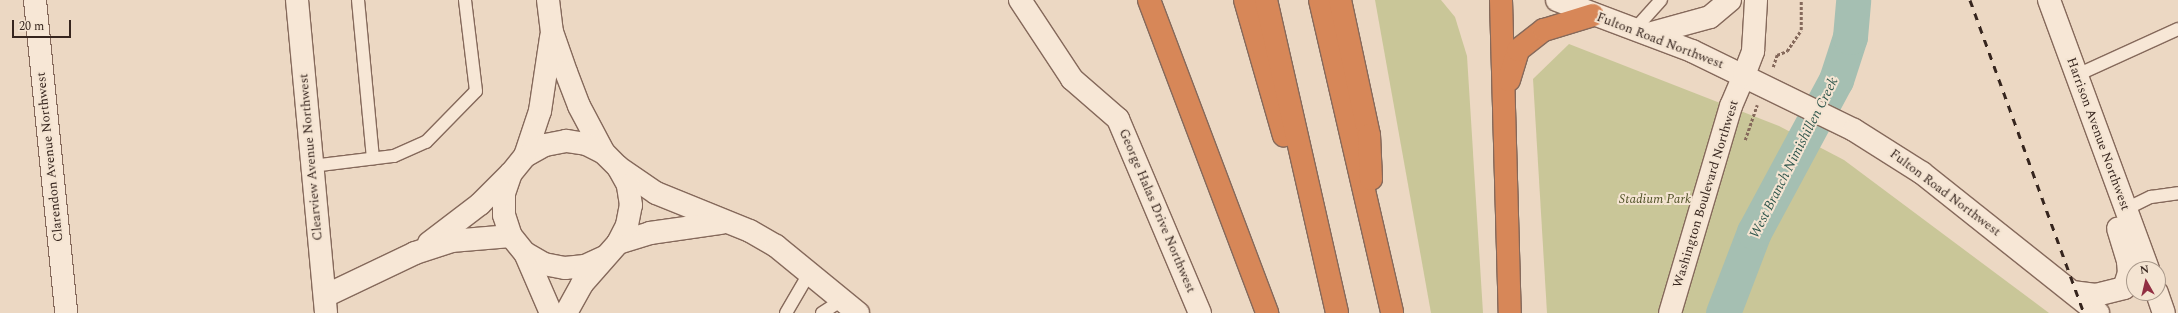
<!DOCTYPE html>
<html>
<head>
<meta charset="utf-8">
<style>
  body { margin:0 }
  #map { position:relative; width:2178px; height:313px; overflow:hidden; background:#ecd8c3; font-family:Spectral,serif }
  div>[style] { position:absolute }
  .green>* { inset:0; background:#c9c698 }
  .river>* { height:35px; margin:-17.5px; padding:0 17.5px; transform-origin:17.5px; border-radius:17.5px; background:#a5bfb2 }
  .path>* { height:2.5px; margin-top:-1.25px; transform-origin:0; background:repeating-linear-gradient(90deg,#85695b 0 3px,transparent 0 5px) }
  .roads { filter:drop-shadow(1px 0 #85695b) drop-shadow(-1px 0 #85695b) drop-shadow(0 1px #85695b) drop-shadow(0 -1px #85695b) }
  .lane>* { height:12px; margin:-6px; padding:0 6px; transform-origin:6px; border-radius:6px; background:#f7e7d6 }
  .street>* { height:22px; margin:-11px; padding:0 11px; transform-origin:11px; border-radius:11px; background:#f7e7d6 }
  .secondary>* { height:22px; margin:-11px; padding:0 11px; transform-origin:11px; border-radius:11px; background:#f7e7d6 }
  .highway>* { height:22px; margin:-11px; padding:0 11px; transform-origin:11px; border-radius:11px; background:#d78758 }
  .rail>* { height:3px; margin-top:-1.5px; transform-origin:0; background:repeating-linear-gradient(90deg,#36251e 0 7px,transparent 0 14px) }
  span { translate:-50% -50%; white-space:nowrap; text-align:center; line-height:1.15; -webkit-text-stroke:4px #f4e4d2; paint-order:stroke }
  .street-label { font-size:13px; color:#36251e }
  .park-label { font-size:13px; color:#4f5126; font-style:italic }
  .water-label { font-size:14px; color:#2e554b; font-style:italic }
  .north { position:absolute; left:2126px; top:261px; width:40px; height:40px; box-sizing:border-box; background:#f4e4d2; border:1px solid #a8988a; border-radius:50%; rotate:352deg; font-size:11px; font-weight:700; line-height:16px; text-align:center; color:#36251e }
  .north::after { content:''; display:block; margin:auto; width:14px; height:18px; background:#912e42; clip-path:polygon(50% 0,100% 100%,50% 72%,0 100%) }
  .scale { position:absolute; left:12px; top:20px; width:59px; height:18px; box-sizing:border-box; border:2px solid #36251e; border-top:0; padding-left:5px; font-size:12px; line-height:14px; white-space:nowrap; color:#36251e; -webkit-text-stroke:3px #f4e4d2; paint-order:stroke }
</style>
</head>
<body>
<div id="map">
  <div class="green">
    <i style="clip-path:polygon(1375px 0,1441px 0,1455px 17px,1467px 56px,1483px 313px,1431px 313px)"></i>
    <i style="clip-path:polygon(1569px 44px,1779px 126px,1844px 160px,2049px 313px,1547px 313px,1533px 79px)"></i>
  </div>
  <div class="river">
    <i style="left:1723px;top:313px;width:87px;rotate:-69.1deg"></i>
    <i style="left:1754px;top:232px;width:173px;rotate:-61.7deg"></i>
    <i style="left:1836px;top:80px;width:45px;rotate:-72deg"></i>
    <i style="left:1850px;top:37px;width:37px;rotate:-85deg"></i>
  </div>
  <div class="path">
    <i style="left:1773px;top:67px;width:13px;rotate:-72deg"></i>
    <i style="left:1777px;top:55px;width:11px;rotate:-22deg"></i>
    <i style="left:1787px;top:51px;width:25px;rotate:-56deg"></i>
    <i style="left:1801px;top:30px;width:30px;rotate:-90deg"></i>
    <i style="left:1745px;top:140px;width:37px;rotate:-71deg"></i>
  </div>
  <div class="roads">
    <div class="lane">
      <i style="left:358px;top:0;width:159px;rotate:84.6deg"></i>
      <i style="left:1634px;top:30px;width:40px;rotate:-48deg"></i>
      <i style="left:2077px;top:75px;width:111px;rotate:-24.5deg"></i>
      <i style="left:312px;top:166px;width:83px;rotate:-7deg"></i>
      <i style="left:394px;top:156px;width:35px;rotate:-24deg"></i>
      <i style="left:426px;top:142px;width:71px;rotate:-45.6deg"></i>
      <i style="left:476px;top:91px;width:92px;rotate:-96.9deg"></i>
      <i style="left:2126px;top:209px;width:28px;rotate:-26deg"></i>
      <i style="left:2151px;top:197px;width:27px;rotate:-8deg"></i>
      <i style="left:786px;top:313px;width:48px;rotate:-59.7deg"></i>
      <i style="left:822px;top:313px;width:24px;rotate:-33deg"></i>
    </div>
    <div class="street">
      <i style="left:35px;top:0;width:315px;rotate:84.3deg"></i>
      <i style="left:297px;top:0;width:314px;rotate:84.7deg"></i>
      <i style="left:548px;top:0;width:32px;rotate:83deg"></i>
      <i style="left:552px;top:32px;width:42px;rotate:70.7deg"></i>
      <i style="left:566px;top:72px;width:36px;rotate:69deg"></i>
      <i style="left:579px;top:106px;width:53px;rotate:62deg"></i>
      <i style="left:1020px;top:0;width:95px;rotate:56.6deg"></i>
      <i style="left:1072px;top:79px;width:61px;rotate:41deg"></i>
      <i style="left:1118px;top:119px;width:211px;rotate:67.1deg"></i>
      <i style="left:525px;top:156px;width:47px;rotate:-71.6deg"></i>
      <i style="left:540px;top:111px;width:75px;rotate:-81.5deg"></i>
      <i style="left:618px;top:167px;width:46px;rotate:34.4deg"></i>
      <i style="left:656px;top:193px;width:101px;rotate:22deg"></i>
      <i style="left:750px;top:231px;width:30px;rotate:30deg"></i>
      <i style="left:776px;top:246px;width:106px;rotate:39.3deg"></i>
      <i style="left:429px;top:243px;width:64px;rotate:-37.4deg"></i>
      <i style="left:480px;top:204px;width:41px;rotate:-45deg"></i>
      <i style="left:618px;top:243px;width:34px;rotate:-17deg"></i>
      <i style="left:650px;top:233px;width:72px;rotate:-8deg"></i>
      <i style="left:525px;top:253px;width:65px;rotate:66.6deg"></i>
      <i style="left:325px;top:296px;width:100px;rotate:-25.5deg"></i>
      <i style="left:415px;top:253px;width:38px;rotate:-18deg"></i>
      <i style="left:451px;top:241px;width:60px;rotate:-4.8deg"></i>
      <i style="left:566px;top:313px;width:33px;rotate:-61deg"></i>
      <i style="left:582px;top:284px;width:55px;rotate:-48.7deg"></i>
      <i style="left:618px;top:243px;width:20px;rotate:-63deg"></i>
      <i style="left:627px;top:225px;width:20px;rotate:-79deg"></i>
      <i style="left:631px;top:205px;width:20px;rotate:-99deg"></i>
      <i style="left:628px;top:185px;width:21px;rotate:-119deg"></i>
      <i style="left:618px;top:167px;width:20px;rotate:-135deg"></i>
      <i style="left:604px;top:153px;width:20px;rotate:-153deg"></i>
      <i style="left:586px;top:144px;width:20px;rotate:-171deg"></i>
      <i style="left:566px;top:141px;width:21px;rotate:169deg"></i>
      <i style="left:545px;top:145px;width:23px;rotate:151deg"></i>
      <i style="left:525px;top:156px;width:22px;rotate:129deg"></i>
      <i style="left:511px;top:173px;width:21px;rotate:109deg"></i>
      <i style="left:504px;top:193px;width:22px;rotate:90deg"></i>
      <i style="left:504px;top:215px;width:22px;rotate:72deg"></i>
      <i style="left:511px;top:236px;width:22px;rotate:51deg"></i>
      <i style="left:525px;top:253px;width:22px;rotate:30deg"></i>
      <i style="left:544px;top:264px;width:21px;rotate:11deg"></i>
      <i style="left:565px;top:268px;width:20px;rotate:-6deg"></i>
      <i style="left:585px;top:266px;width:21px;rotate:-25deg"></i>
      <i style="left:1670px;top:313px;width:216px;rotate:-73.6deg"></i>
      <i style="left:1731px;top:106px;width:34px;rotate:-67deg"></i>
    </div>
    <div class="secondary">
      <i style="left:1557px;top:0;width:144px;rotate:20.7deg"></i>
      <i style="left:1692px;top:51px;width:180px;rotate:26deg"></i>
      <i style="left:1854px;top:130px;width:80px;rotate:32.3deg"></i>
      <i style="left:1922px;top:173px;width:225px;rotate:38.5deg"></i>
      <i style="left:2049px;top:0;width:287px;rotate:69.8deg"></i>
      <i style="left:1648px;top:34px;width:64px;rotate:-15.3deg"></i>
      <i style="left:1710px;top:17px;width:26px;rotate:-40deg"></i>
      <i style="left:1744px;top:75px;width:26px;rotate:-69deg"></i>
      <i style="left:1753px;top:51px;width:51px;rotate:-86.6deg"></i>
      <i style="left:2072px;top:292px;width:24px;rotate:7deg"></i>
      <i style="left:2096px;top:295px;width:29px;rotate:-14deg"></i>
      <i style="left:2124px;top:288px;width:16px;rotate:-72deg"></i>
      <i style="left:2129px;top:273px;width:12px;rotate:-95deg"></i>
      <i style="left:2128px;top:261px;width:34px;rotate:-107deg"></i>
      <i style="left:2157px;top:293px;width:21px;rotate:71deg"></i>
    </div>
    <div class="highway">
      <i style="left:1149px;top:0;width:335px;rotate:69.3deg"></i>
      <i style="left:1245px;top:0;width:141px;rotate:74deg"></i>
      <i style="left:1266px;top:0;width:321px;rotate:77.2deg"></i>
      <i style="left:1320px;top:0;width:321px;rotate:77deg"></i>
      <i style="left:1340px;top:0;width:138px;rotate:77.9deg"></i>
      <i style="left:1369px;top:135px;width:44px;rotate:87.4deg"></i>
      <i style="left:1501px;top:0;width:313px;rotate:88.4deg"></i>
      <i style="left:1509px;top:80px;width:31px;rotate:-73deg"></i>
      <i style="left:1518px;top:50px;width:33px;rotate:-38deg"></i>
      <i style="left:1544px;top:30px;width:51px;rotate:-17deg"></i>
    </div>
  </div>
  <div class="rail">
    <i style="left:1970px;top:0;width:333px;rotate:70deg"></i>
  </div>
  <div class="street-label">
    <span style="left:1660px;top:41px;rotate:21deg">Fulton Road Northwest</span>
    <span style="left:2098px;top:134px;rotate:70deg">Harrison Avenue Northwest</span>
    <span style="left:50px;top:157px;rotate:-96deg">Clarendon Avenue Northwest</span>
    <span style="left:311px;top:157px;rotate:-95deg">Clearview Avenue Northwest</span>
    <span style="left:1945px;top:193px;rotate:37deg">Fulton Road Northwest</span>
    <span style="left:1706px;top:194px;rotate:-73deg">Washington Boulevard Northwest</span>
    <span style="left:1157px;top:211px;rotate:67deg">George Halas Drive Northwest</span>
  </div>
  <div class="park-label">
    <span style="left:1655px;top:199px">Stadium Park</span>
  </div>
  <div class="water-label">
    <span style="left:1794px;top:158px;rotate:-63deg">West Branch Nimishillen Creek</span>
  </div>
  <div class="north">N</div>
  <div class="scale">20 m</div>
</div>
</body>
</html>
